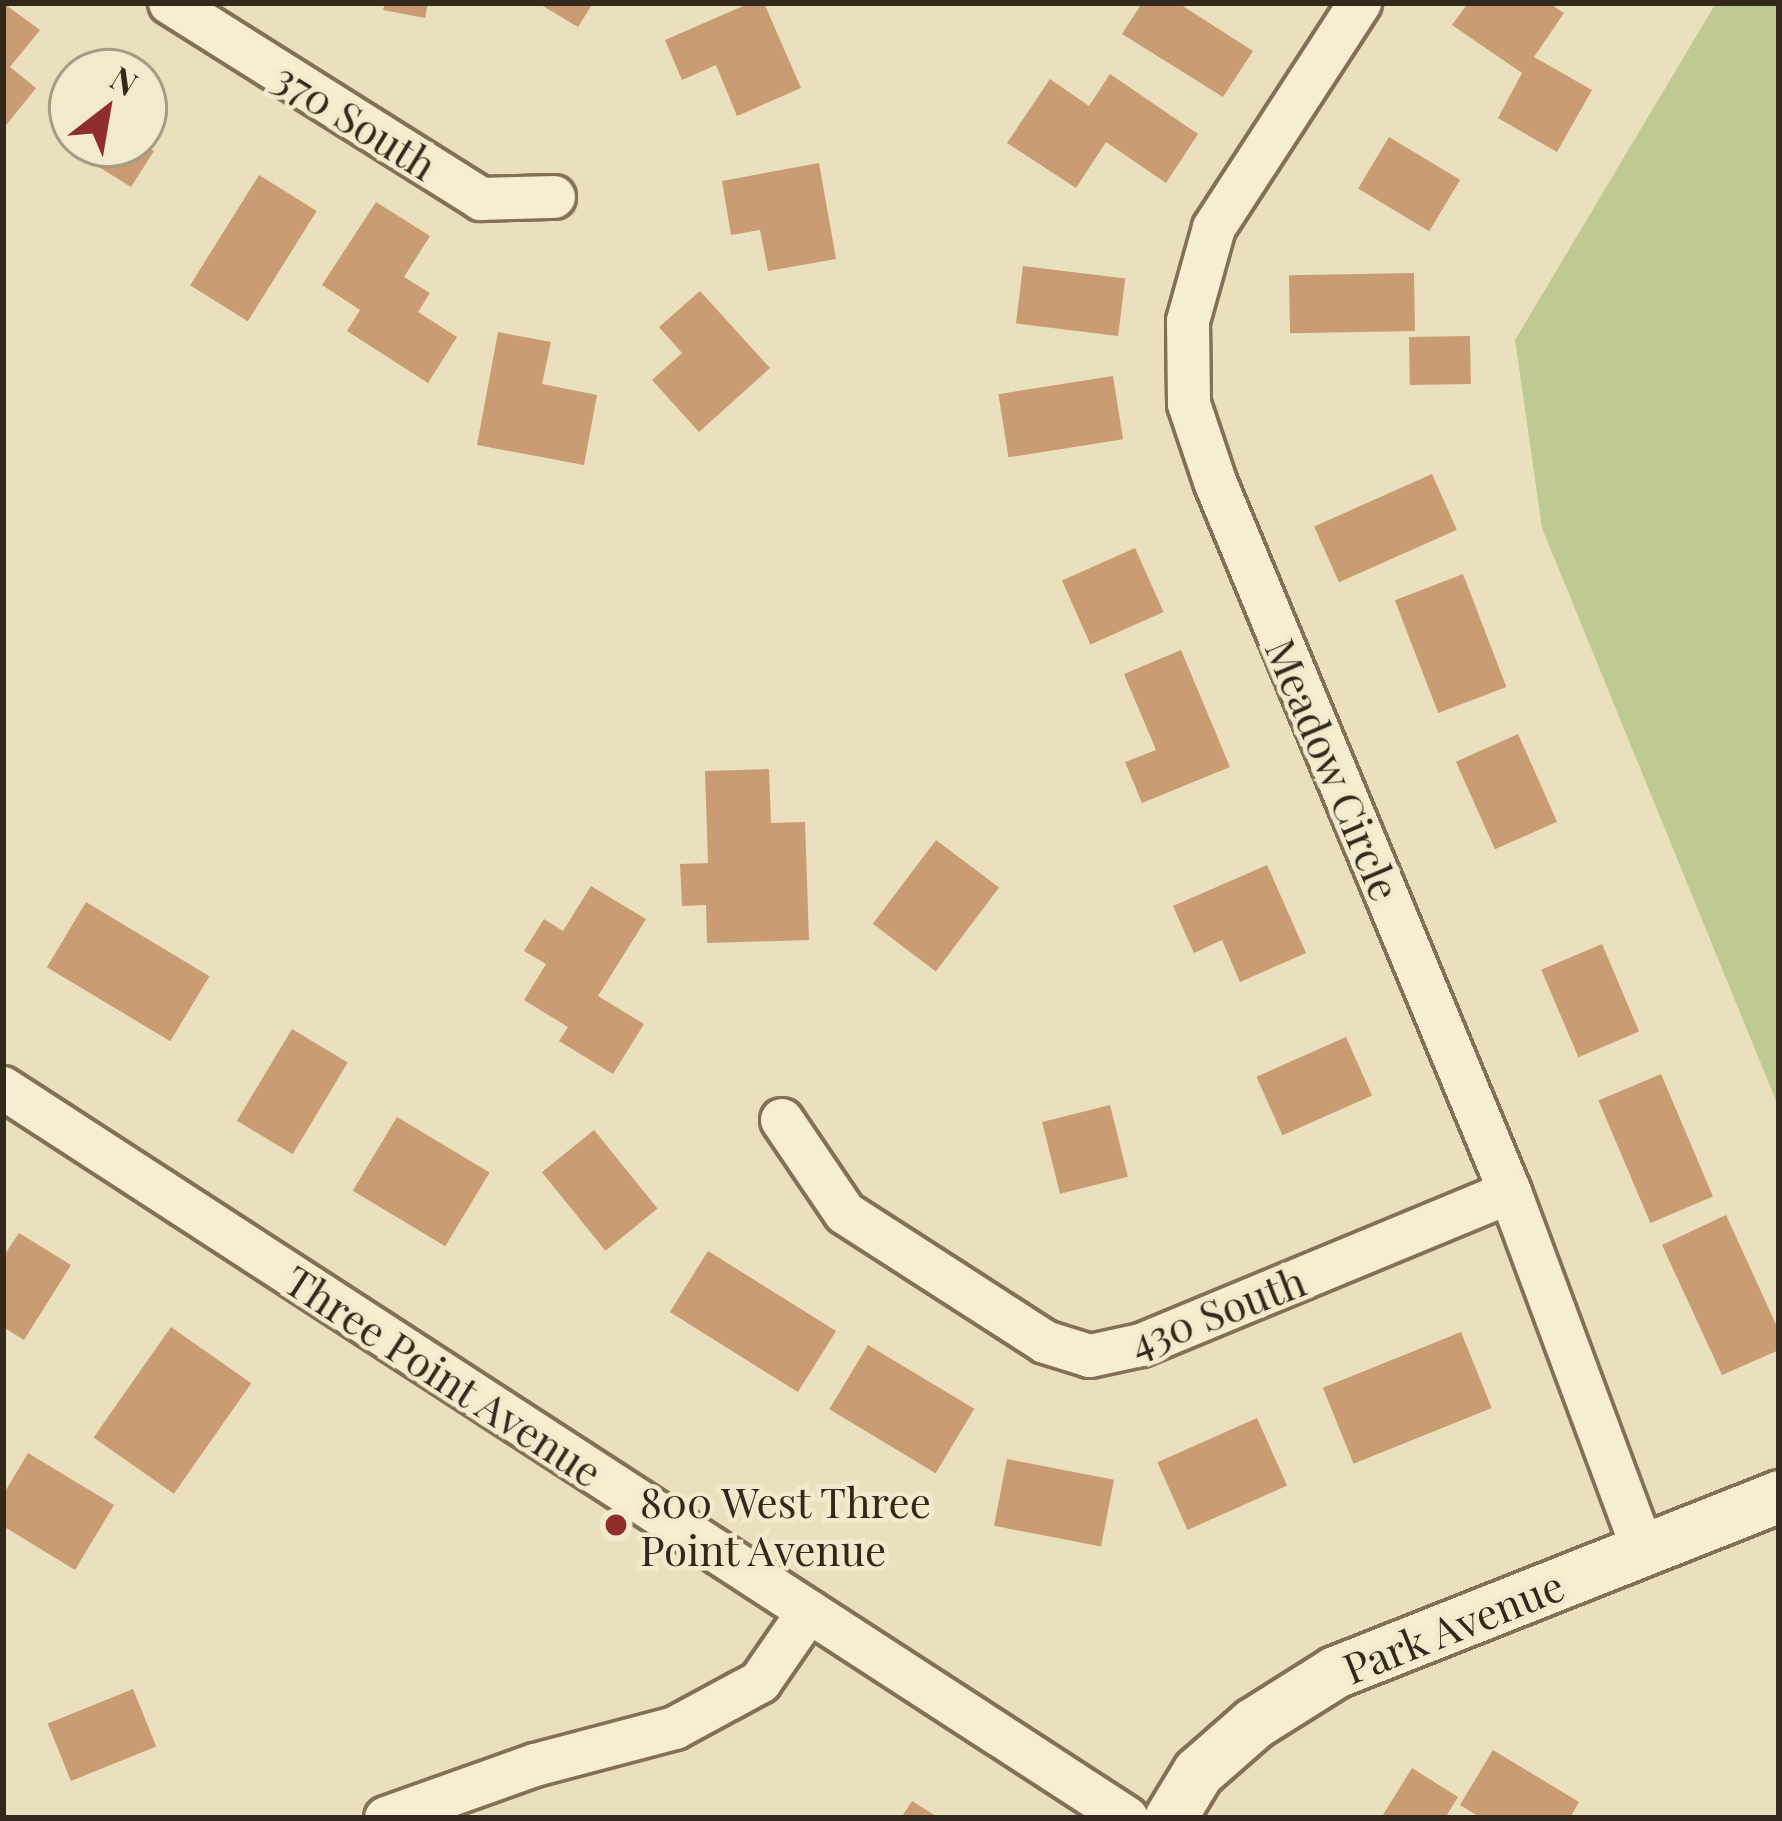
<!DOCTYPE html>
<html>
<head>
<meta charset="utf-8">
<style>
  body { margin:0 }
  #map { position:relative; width:1782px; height:1821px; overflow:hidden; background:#ebe0bd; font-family:"Playfair Display",serif }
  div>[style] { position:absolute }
  .green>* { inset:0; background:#bfc992 }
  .building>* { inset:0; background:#c99c74; transform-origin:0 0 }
  .roads { filter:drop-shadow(3px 0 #837157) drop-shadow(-3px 0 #837157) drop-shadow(0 3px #837157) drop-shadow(0 -3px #837157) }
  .minor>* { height:42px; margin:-21px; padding:0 21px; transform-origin:21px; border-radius:21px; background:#f7edd0 }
  .tertiary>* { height:51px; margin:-25.5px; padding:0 25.5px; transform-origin:25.5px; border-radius:25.5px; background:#f7edd0 }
  .dots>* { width:33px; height:33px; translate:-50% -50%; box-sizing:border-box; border:6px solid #f3eacd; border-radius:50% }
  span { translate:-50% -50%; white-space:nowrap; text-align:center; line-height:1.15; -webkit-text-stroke:9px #f3eacd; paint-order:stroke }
  .street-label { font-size:42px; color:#32281b }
  .poi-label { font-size:42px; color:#32281b }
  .left { translate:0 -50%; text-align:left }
  .frame { position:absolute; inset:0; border:6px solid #32281b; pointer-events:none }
  .north { position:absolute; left:48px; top:48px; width:120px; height:120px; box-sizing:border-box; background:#f3eacd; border:3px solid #a69c86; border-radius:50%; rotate:31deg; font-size:33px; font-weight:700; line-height:48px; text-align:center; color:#32281b }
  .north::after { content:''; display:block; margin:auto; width:42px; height:54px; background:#8f2e2a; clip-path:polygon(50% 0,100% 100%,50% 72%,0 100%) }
</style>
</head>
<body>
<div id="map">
  <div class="green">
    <i style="clip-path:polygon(1716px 3px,1779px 3px,1779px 1108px,1542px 528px,1515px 340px)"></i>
  </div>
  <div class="building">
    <i style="clip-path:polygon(3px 3px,40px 30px,10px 67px,36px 88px,3px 129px)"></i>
    <i style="clip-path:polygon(385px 3px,428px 3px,425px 18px,383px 10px)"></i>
    <i style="clip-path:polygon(538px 3px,593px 3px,578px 27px)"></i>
    <i style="clip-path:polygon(750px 3px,764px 3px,801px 88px,737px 116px,716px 65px,682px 80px,665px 40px)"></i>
    <i style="clip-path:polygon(1142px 3px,1178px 3px,1253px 51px,1223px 97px,1122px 34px)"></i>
    <i style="clip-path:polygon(1468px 3px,1549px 3px,1564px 13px,1534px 57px,1592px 90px,1557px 152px,1498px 118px,1522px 73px,1452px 25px)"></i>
    <i style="clip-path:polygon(1110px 74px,1198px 134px,1166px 183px,1106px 142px,1076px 188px,1007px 143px,1050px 79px,1089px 106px)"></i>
    <i style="clip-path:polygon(72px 121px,72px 144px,143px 144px,154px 151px,131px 187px,59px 142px)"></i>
    <i style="left:1389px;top:137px;width:83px;height:60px;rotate:31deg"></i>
    <i style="clip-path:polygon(819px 163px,836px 259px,768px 271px,760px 230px,731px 235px,722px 181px)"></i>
    <i style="left:259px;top:175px;width:68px;height:130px;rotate:32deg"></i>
    <i style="clip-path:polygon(376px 202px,430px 236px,404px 277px,430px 293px,418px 312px,457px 337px,428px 383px,347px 331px,360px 310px,322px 285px)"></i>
    <i style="left:1023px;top:266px;width:103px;height:58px;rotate:7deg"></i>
    <i style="left:1414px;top:273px;width:58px;height:125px;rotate:89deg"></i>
    <i style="clip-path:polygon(700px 291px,770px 368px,699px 432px,652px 380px,682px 353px,659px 327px)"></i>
    <i style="clip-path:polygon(498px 332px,551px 342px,542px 384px,597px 395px,584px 465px,477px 445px)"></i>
    <i style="left:1470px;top:336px;width:48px;height:61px;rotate:89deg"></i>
    <i style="left:1113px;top:376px;width:64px;height:116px;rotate:81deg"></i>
    <i style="left:1432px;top:474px;width:61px;height:129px;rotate:66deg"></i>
    <i style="left:1135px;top:548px;width:70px;height:80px;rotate:66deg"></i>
    <i style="left:1463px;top:574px;width:121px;height:73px;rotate:69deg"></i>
    <i style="clip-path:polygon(1181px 650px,1230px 767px,1142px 803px,1125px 762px,1156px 750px,1124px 674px)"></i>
    <i style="left:1518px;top:734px;width:96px;height:68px;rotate:66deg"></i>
    <i style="clip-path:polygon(769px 769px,771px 823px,805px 822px,809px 940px,707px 943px,706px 905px,682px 906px,680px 864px,708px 863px,705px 771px)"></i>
    <i style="left:936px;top:840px;width:79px;height:105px;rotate:37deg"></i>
    <i style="clip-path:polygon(1267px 865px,1306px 953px,1240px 982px,1222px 940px,1194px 953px,1173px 906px)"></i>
    <i style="clip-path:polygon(591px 886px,646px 919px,598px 996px,644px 1024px,613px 1074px,559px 1041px,568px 1027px,524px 1000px,546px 964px,524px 951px,544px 919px,563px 931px)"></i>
    <i style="left:86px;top:902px;width:144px;height:76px;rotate:31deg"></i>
    <i style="left:1602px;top:944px;width:95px;height:66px;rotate:67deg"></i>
    <i style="left:292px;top:1029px;width:65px;height:107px;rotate:31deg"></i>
    <i style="left:1346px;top:1037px;width:64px;height:98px;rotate:66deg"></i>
    <i style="left:1661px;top:1074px;width:133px;height:68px;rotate:67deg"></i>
    <i style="left:1110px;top:1105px;width:74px;height:70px;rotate:76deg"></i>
    <i style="left:397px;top:1117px;width:108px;height:86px;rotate:31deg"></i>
    <i style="left:594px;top:1130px;width:101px;height:67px;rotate:51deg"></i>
    <i style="clip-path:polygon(1726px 1215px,1779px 1331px,1779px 1350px,1722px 1375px,1662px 1245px)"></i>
    <i style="clip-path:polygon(19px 1233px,71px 1265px,24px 1340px,3px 1327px,3px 1257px)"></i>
    <i style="left:708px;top:1251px;width:151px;height:72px;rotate:32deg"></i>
    <i style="left:171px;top:1327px;width:98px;height:135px;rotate:35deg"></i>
    <i style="left:1461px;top:1332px;width:82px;height:149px;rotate:68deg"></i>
    <i style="left:868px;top:1345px;width:124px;height:75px;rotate:31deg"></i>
    <i style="left:1257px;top:1418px;width:74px;height:109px;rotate:66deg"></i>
    <i style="clip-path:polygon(28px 1453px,114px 1505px,75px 1570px,3px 1526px,3px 1495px)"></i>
    <i style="left:1007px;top:1459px;width:109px;height:68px;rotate:11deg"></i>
    <i style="left:133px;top:1689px;width:62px;height:92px;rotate:68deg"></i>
    <i style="clip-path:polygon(1493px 1750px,1579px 1802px,1570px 1818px,1481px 1818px,1460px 1805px)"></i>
    <i style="clip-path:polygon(1412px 1768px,1458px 1797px,1445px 1818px,1381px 1818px)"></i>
    <i style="clip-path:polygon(912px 1801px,939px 1818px,901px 1818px)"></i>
  </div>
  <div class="roads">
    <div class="minor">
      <i style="left:170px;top:3px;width:368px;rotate:32.2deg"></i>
      <i style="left:481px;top:199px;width:73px;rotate:-1.6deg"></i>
      <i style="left:1360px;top:3px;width:268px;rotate:123deg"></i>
      <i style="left:1214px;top:228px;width:97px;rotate:105.6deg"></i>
      <i style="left:1188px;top:321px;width:83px;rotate:89.3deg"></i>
      <i style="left:1189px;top:404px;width:84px;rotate:71.4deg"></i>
      <i style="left:1216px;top:484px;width:767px;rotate:67.45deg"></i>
      <i style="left:1510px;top:1192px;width:382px;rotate:69.6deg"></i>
      <i style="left:3px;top:1088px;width:1340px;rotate:33deg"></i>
      <i style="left:782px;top:1120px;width:112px;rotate:55.9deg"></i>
      <i style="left:845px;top:1213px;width:238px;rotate:32.8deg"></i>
      <i style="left:1045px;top:1342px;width:47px;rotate:17.3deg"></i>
      <i style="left:1090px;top:1356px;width:52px;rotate:-12.2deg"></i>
      <i style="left:1141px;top:1345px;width:399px;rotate:-22.5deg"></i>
      <i style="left:386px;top:1818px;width:158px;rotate:-19.6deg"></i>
      <i style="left:535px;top:1765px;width:145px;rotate:-14.8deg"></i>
      <i style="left:675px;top:1728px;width:97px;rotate:-28.4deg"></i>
      <i style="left:760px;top:1682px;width:86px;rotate:-55.4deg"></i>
    </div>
    <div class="tertiary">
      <i style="left:1170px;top:1818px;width:54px;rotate:-58.7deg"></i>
      <i style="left:1198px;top:1772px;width:74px;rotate:-41.2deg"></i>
      <i style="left:1254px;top:1723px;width:96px;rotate:-32.2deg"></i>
      <i style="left:1335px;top:1672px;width:478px;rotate:-21.6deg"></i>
    </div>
  </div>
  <div class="dots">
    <i style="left:616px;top:1525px;background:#8f2e2a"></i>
  </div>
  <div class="street-label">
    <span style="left:356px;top:120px;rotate:32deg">370 South</span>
    <span style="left:1334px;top:769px;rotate:67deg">Meadow Circle</span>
    <span style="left:1217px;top:1311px;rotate:-21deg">430 South</span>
    <span style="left:444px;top:1375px;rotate:33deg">Three Point Avenue</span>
    <span style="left:1453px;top:1626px;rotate:-22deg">Park Avenue</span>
  </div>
  <div class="poi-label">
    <span class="left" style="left:640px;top:1525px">800 West Three<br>Point Avenue</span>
  </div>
  <div class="frame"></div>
  <div class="north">N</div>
</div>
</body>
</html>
